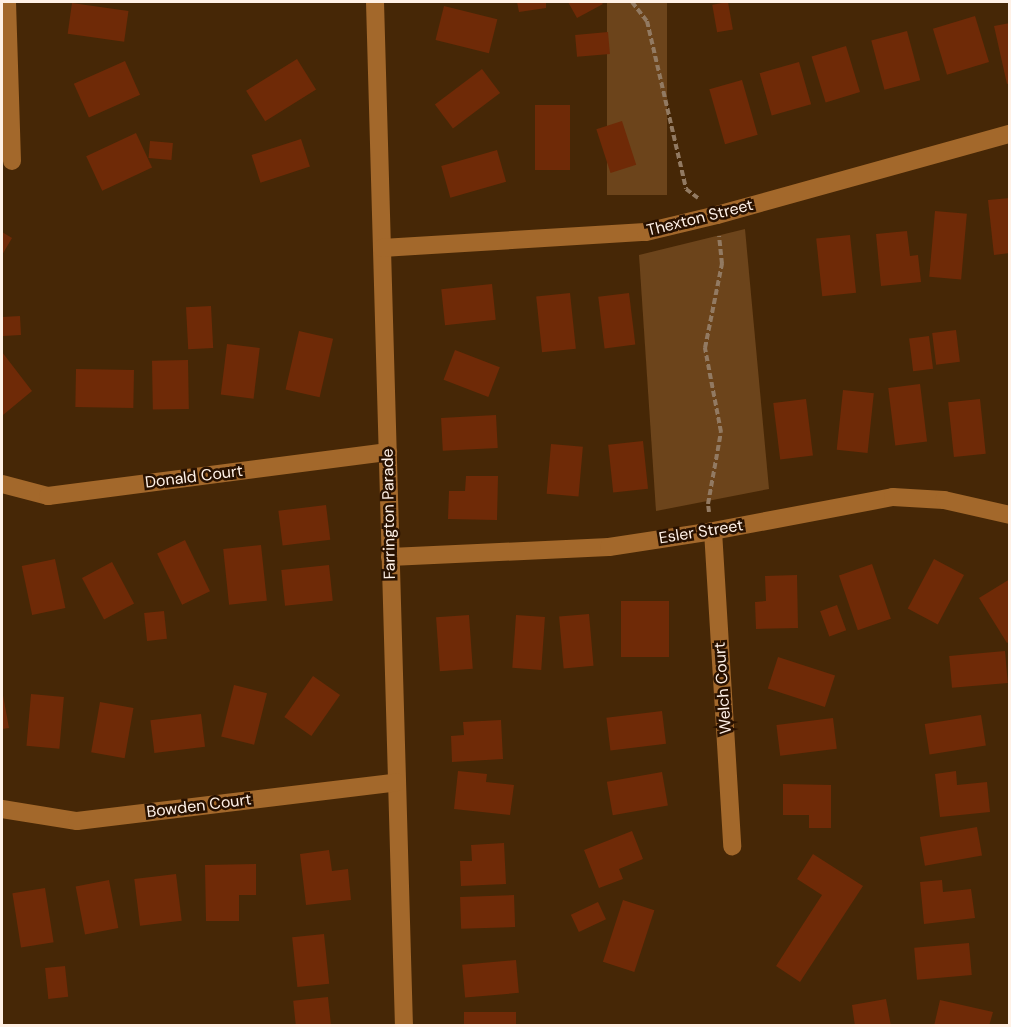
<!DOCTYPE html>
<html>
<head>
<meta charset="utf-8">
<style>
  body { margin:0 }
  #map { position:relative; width:1011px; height:1027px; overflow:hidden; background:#462706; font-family:"DM Sans",sans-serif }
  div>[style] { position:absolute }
  .green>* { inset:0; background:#6c441b; transform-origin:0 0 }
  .building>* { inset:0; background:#6f2a07; transform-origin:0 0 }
  .path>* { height:4px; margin-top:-2px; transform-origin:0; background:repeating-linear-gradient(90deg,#927a62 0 6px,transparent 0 9px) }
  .minor>* { height:18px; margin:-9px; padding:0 9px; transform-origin:9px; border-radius:9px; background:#a3682b }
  span { translate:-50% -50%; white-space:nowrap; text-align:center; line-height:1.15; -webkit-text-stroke:5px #281100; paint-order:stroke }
  .street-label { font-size:16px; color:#fff1e6 }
  .frame { position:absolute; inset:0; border:3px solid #fff1e6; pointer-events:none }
</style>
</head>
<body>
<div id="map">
  <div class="green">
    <i style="left:607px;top:2px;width:60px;height:193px"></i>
    <i style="clip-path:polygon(745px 229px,769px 489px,656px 511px,639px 255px)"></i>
  </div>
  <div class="building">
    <i style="clip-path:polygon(517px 2px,546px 2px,546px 8px,519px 12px)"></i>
    <i style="clip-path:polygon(568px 2px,601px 2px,603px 4px,577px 18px)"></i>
    <i style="left:728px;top:2px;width:28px;height:16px;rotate:80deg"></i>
    <i style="left:72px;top:3px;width:57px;height:31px;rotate:8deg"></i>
    <i style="left:444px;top:6px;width:55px;height:35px;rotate:14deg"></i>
    <i style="left:975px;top:16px;width:48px;height:44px;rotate:73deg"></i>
    <i style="clip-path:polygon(1010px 23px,1010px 83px,1007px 84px,994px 26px)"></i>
    <i style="left:907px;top:31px;width:51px;height:37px;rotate:75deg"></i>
    <i style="left:608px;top:32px;width:22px;height:33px;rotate:85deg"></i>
    <i style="left:846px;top:46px;width:48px;height:36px;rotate:73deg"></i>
    <i style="left:297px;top:59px;width:36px;height:60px;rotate:58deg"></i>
    <i style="left:125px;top:61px;width:37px;height:56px;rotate:66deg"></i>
    <i style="left:799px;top:62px;width:44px;height:41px;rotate:74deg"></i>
    <i style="left:482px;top:69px;width:30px;height:59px;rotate:53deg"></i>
    <i style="left:742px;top:80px;width:57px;height:34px;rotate:74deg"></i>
    <i style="left:535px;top:105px;width:35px;height:65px"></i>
    <i style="left:622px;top:121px;width:46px;height:27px;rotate:72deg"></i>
    <i style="left:136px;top:133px;width:38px;height:55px;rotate:65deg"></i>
    <i style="left:301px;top:139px;width:29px;height:52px;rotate:72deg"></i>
    <i style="left:150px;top:141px;width:23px;height:17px;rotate:5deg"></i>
    <i style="left:497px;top:150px;width:33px;height:58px;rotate:74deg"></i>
    <i style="clip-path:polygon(1010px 198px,1010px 253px,994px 255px,988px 200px)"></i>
    <i style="left:935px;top:211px;width:32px;height:66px;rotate:5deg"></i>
    <i style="clip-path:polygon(907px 231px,910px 256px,918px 255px,921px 282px,881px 286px,876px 234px)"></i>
    <i style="clip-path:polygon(2px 232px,12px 238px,2px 255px)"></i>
    <i style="left:850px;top:235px;width:58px;height:34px;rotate:84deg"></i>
    <i style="left:492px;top:284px;width:36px;height:51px;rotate:84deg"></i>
    <i style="left:570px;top:293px;width:56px;height:34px;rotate:84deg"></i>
    <i style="left:629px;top:293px;width:52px;height:31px;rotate:83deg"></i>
    <i style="left:211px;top:306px;width:42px;height:25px;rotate:87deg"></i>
    <i style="left:20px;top:316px;width:19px;height:18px;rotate:87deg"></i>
    <i style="left:956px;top:330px;width:32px;height:24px;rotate:83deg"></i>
    <i style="left:299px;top:331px;width:35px;height:60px;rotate:13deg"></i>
    <i style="left:929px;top:336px;width:33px;height:20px;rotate:83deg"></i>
    <i style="left:227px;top:344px;width:33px;height:51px;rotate:7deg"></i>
    <i style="left:455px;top:350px;width:48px;height:32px;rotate:21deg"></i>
    <i style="clip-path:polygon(2px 352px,32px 391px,3px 415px,2px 414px)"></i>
    <i style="left:188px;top:360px;width:49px;height:36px;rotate:89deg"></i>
    <i style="left:76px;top:369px;width:58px;height:38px;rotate:1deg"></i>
    <i style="left:920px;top:384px;width:58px;height:32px;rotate:83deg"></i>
    <i style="left:843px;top:390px;width:31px;height:60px;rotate:6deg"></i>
    <i style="left:806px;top:399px;width:57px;height:33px;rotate:83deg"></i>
    <i style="left:980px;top:399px;width:55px;height:32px;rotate:84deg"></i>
    <i style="left:496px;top:415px;width:33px;height:55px;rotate:87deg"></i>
    <i style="left:643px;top:441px;width:48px;height:35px;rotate:84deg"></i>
    <i style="left:551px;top:444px;width:32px;height:50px;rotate:5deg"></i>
    <i style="clip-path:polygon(466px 476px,498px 476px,497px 520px,448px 519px,449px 491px,465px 491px)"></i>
    <i style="left:326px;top:505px;width:35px;height:48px;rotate:83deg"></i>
    <i style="left:185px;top:540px;width:57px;height:31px;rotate:64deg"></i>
    <i style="left:261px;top:545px;width:56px;height:38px;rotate:84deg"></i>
    <i style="left:55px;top:559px;width:50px;height:34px;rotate:78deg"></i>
    <i style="left:934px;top:559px;width:34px;height:56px;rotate:28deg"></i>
    <i style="left:112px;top:562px;width:47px;height:34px;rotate:62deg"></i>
    <i style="left:872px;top:564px;width:58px;height:35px;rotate:71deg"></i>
    <i style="left:329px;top:565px;width:36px;height:48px;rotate:84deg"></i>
    <i style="clip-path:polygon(797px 575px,798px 628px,756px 629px,755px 602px,766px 601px,765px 576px)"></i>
    <i style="clip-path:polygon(1010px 579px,1010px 641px,1007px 643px,979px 598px)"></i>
    <i style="left:621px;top:601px;width:48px;height:56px"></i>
    <i style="left:837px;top:605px;width:27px;height:18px;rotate:70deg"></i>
    <i style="left:164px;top:611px;width:28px;height:20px;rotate:84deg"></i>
    <i style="left:589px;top:614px;width:52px;height:30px;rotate:85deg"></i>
    <i style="left:469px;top:615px;width:54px;height:33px;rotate:86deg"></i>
    <i style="left:516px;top:615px;width:29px;height:53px;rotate:4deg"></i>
    <i style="left:1005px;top:651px;width:32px;height:56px;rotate:85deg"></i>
    <i style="left:778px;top:657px;width:60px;height:33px;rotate:18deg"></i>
    <i style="left:313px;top:676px;width:33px;height:50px;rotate:35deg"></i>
    <i style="left:234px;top:685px;width:34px;height:53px;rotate:14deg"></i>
    <i style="clip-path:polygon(2px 690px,9px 728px,2px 729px)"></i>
    <i style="left:31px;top:694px;width:33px;height:52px;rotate:5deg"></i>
    <i style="left:100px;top:702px;width:34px;height:51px;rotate:10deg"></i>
    <i style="left:662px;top:711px;width:33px;height:56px;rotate:83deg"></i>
    <i style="left:201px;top:714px;width:33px;height:51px;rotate:83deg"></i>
    <i style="left:981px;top:715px;width:31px;height:57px;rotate:81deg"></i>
    <i style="left:833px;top:718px;width:31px;height:57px;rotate:83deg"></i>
    <i style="clip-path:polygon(501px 720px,503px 759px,452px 762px,451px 736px,464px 735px,463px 722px)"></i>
    <i style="clip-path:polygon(458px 771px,487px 774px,486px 782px,514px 785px,510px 815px,454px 809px)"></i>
    <i style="clip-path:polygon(956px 771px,957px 785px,987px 782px,990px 812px,940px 817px,935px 774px)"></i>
    <i style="left:662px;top:772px;width:34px;height:56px;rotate:80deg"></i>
    <i style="clip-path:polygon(783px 784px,831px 785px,831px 828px,809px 828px,809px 815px,783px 815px)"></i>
    <i style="left:977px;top:827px;width:29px;height:58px;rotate:80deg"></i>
    <i style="clip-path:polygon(632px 831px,643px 859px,619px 869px,623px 879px,599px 888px,584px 850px)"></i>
    <i style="clip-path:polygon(504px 843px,506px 884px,461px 886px,460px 861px,472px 861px,471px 845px)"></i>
    <i style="clip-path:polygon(329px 850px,332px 871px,348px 869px,351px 900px,306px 905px,300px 854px)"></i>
    <i style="clip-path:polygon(813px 854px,863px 886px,800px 982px,776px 966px,822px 895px,797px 879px)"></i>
    <i style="clip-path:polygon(256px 864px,256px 895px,239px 895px,239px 921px,206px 921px,205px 865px)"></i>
    <i style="left:176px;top:874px;width:47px;height:42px;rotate:83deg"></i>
    <i style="left:109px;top:880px;width:49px;height:34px;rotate:79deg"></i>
    <i style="clip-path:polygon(942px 880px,943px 892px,971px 889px,975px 918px,924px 924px,920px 882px)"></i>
    <i style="left:45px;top:888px;width:55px;height:33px;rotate:81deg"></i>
    <i style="left:514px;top:895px;width:32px;height:54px;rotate:88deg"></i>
    <i style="left:623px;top:900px;width:33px;height:65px;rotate:18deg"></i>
    <i style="left:598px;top:902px;width:19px;height:30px;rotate:65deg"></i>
    <i style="left:324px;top:934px;width:50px;height:32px;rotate:84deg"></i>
    <i style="left:969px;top:943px;width:32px;height:55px;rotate:85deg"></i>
    <i style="left:516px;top:960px;width:33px;height:54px;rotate:85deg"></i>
    <i style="left:65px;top:966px;width:31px;height:20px;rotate:84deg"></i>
    <i style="left:328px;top:997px;width:29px;height:35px;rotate:84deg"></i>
    <i style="clip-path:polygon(886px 999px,891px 1026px,855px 1026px,852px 1005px)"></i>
    <i style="clip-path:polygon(940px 1000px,993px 1012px,989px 1026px,934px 1026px)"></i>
    <i style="left:464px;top:1012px;width:52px;height:14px"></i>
  </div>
  <div class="path">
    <i style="left:632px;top:2px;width:24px;rotate:52deg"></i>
    <i style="left:647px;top:21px;width:172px;rotate:76.9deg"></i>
    <i style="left:686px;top:189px;width:15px;rotate:37deg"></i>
    <i style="left:709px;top:512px;width:8px;rotate:-97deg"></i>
    <i style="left:708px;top:504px;width:73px;rotate:-79.8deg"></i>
    <i style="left:721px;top:432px;width:86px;rotate:-100.8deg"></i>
    <i style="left:705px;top:348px;width:86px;rotate:-78.6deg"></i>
    <i style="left:722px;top:264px;width:28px;rotate:-96deg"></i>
  </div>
  <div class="minor">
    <i style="left:7px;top:2px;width:159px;rotate:88.2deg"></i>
    <i style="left:375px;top:2px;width:1024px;rotate:88.38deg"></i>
    <i style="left:382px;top:248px;width:264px;rotate:-3.5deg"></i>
    <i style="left:646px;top:232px;width:73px;rotate:-13.5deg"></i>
    <i style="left:717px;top:215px;width:304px;rotate:-15.5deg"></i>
    <i style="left:2px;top:484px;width:48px;rotate:14.6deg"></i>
    <i style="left:48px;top:496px;width:343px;rotate:-7.4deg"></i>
    <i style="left:713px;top:531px;width:316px;rotate:86.5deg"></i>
    <i style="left:390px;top:557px;width:219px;rotate:-2.6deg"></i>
    <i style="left:609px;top:547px;width:105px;rotate:-8.7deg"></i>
    <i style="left:713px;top:531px;width:183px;rotate:-10.7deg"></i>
    <i style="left:893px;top:497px;width:51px;rotate:3.4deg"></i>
    <i style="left:944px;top:500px;width:68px;rotate:12.8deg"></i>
    <i style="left:2px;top:809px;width:76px;rotate:9.1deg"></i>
    <i style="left:77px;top:821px;width:322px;rotate:-6.9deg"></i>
  </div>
  <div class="street-label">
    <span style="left:700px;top:218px;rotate:-14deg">Thexton Street</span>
    <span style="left:194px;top:477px;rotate:-7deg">Donald Court</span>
    <span style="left:389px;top:514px;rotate:-91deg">Farrington Parade</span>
    <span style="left:701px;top:532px;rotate:-9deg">Esler Street</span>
    <span style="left:723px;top:688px;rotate:-94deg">Welch Court</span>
    <span style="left:199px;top:806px;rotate:-7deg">Bowden Court</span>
  </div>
  <div class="frame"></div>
</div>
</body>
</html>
